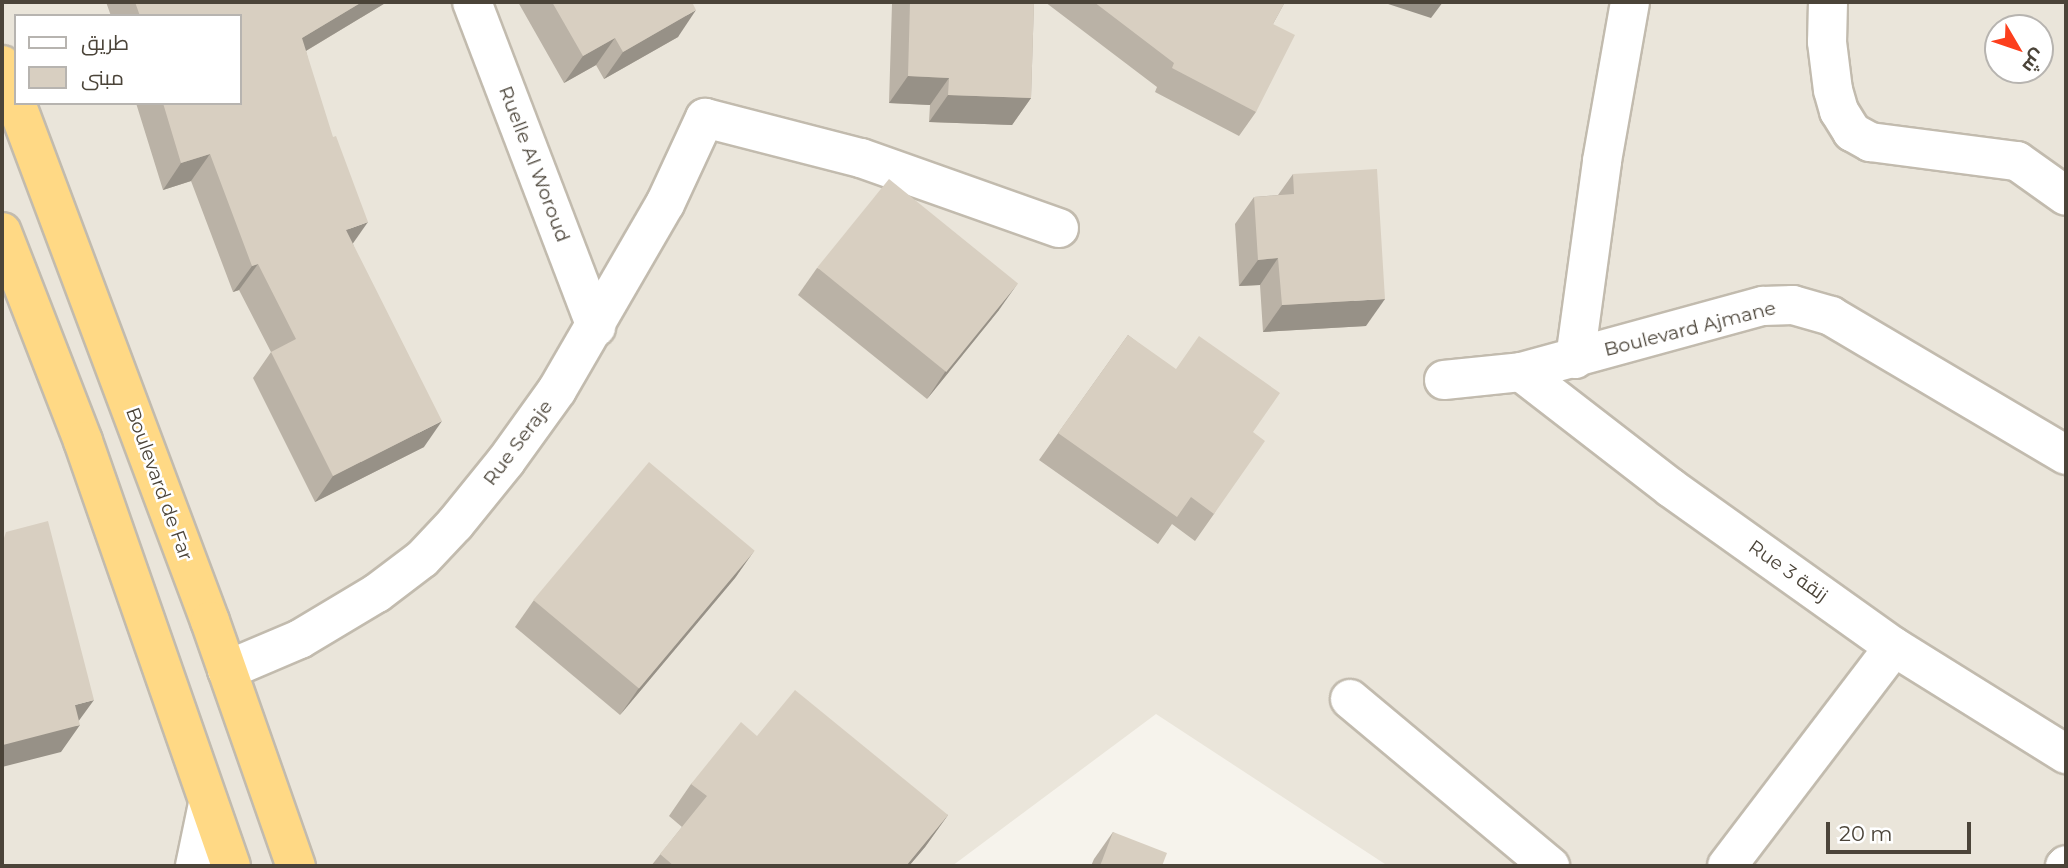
<!DOCTYPE html>
<html>
<head>
<meta charset="utf-8">
<style>
  body { margin:0 }
  #map { position:relative; width:2068px; height:868px; overflow:hidden; background:#f6f3ec; font-family:Montserrat,Cairo,sans-serif }
  div>[style] { position:absolute }
  .residential>* { inset:0; background:#eae5da }
  .roads { filter:drop-shadow(2px 0 #c2bbae) drop-shadow(-2px 0 #c2bbae) drop-shadow(0 2px #c2bbae) drop-shadow(0 -2px #c2bbae) }
  .minor>* { height:38px; margin:-19px; padding:0 19px; transform-origin:19px; border-radius:19px; background:#fff }
  .trunk>* { height:38px; margin:-19px; padding:0 19px; transform-origin:19px; border-radius:19px; background:#ffd985 }
  .wall>* { inset:0; background:#bab2a6 }
  .shaded-wall>* { inset:0; background:#979187 }
  .building>* { inset:0; background:#d8cfc1; transform-origin:0 0 }
  span { translate:-50% -50%; white-space:nowrap; text-align:center; line-height:1.15; -webkit-text-stroke:5px #fff; paint-order:stroke }
  .street-label { font-size:19px; color:#4b4439 }
  .frame { position:absolute; inset:0; border:4px solid #4b4439; pointer-events:none }
  .legend { position:absolute; left:14px; top:14px; width:228px; height:91px; box-sizing:border-box; background:#fff; border:2px solid #b7b4b0; margin:0; padding:9px 12px; list-style:none; font-size:21px; color:#4b4439 }
  .legend li { display:flex; align-items:center; gap:14px; height:35px }
  .legend b { width:35px; border:2px solid #b7b4b0 }
  .north { position:absolute; left:1984px; top:14px; width:70px; height:70px; box-sizing:border-box; background:#fff; border:2px solid #b7b4b0; border-radius:50%; rotate:129deg; font-size:19px; font-weight:700; line-height:28px; text-align:center; color:#4b4439 }
  .north::after { content:''; display:block; margin:auto; width:24px; height:32px; background:#fc3f1d; clip-path:polygon(50% 0,100% 100%,50% 72%,0 100%) }
  .scale { position:absolute; left:1826px; top:822px; width:145px; height:32px; box-sizing:border-box; border:4px solid #4b4439; border-top:0; padding-left:9px; font-size:21px; line-height:24px; white-space:nowrap; color:#4b4439; -webkit-text-stroke:5px #fff; paint-order:stroke }
</style>
</head>
<body>
<div id="map">
  <div class="residential">
    <i style="clip-path:polygon(evenodd,2px 2px,2066px 2px,2066px 866px,1388px 866px,1156px 714px,952px 866px,2px 866px,2px 2px,16px 16px,240px 16px,240px 103px,16px 103px,16px 16px,2px 2px,1998px 28px,2040px 28px,2040px 70px,1998px 70px,1998px 28px)"></i>
  </div>
  <div class="roads">
    <div class="minor">
      <i style="left:472px;top:2px;width:348px;rotate:69.1deg"></i>
      <i style="left:1828px;top:2px;width:40px;rotate:91.4deg"></i>
      <i style="left:1827px;top:42px;width:48px;rotate:82.9deg"></i>
      <i style="left:1833px;top:90px;width:22px;rotate:74deg"></i>
      <i style="left:1839px;top:111px;width:25px;rotate:58deg"></i>
      <i style="left:1852px;top:132px;width:21px;rotate:29deg"></i>
      <i style="left:1870px;top:142px;width:148px;rotate:7.4deg"></i>
      <i style="left:2017px;top:161px;width:60px;rotate:35.5deg"></i>
      <i style="left:1575px;top:359px;width:200px;rotate:-82.2deg"></i>
      <i style="left:1602px;top:161px;width:161px;rotate:-80deg"></i>
      <i style="left:1521px;top:372px;width:190px;rotate:37.7deg"></i>
      <i style="left:1671px;top:488px;width:274px;rotate:35.5deg"></i>
      <i style="left:1894px;top:647px;width:203px;rotate:31.9deg"></i>
      <i style="left:1444px;top:380px;width:77px;rotate:-5.9deg"></i>
      <i style="left:1521px;top:372px;width:251px;rotate:-15.3deg"></i>
      <i style="left:1763px;top:306px;width:30px;rotate:-2deg"></i>
      <i style="left:1793px;top:305px;width:40px;rotate:16deg"></i>
      <i style="left:1831px;top:316px;width:273px;rotate:30.6deg"></i>
      <i style="left:227px;top:670px;width:79px;rotate:-23deg"></i>
      <i style="left:300px;top:639px;width:90px;rotate:-30.9deg"></i>
      <i style="left:377px;top:593px;width:56px;rotate:-37.1deg"></i>
      <i style="left:422px;top:559px;width:48px;rotate:-46.7deg"></i>
      <i style="left:455px;top:524px;width:81px;rotate:-51deg"></i>
      <i style="left:506px;top:461px;width:87px;rotate:-54.3deg"></i>
      <i style="left:557px;top:390px;width:215px;rotate:-59.9deg"></i>
      <i style="left:665px;top:204px;width:95px;rotate:-65.1deg"></i>
      <i style="left:705px;top:118px;width:161px;rotate:14.4deg"></i>
      <i style="left:861px;top:158px;width:210px;rotate:19.5deg"></i>
      <i style="left:1350px;top:699px;width:261px;rotate:39.9deg"></i>
      <i style="left:195px;top:866px;width:63px;rotate:-78.2deg"></i>
      <i style="left:1727px;top:866px;width:275px;rotate:-52.7deg"></i>
      <i style="left:2065px;top:866px;width:1px;rotate:-45deg"></i>
    </div>
    <div class="trunk">
      <i style="left:2px;top:65px;width:40px;rotate:69.8deg"></i>
      <i style="left:16px;top:103px;width:553px;rotate:69.47deg"></i>
      <i style="left:210px;top:621px;width:260px;rotate:70.7deg"></i>
      <i style="left:2px;top:232px;width:224px;rotate:68.8deg"></i>
      <i style="left:83px;top:441px;width:450px;rotate:70.8deg"></i>
    </div>
  </div>
  <div class="wall">
    <i style="clip-path:polygon(106px 2px,387px 2px,306px 51px,353px 244px,424px 447px,315px 502px,253px 378px,271px 352px,239px 290px,233px 292px,191px 181px,163px 190px,136px 103px,240px 103px,240px 16px,111px 16px)"></i>
    <i style="clip-path:polygon(518px 2px,692px 2px,678px 37px,604px 79px,596px 65px,564px 83px)"></i>
    <i style="clip-path:polygon(893px 2px,1034px 2px,1031px 98px,1012px 125px,929px 122px,930px 105px,889px 103px,892px 4px)"></i>
    <i style="clip-path:polygon(1045px 2px,1285px 2px,1273px 24px,1256px 112px,1239px 136px,1155px 92px,1157px 87px)"></i>
    <i style="clip-path:polygon(1293px 174px,1366px 326px,1263px 332px,1260px 285px,1239px 286px,1235px 224px,1254px 197px,1278px 195px)"></i>
    <i style="clip-path:polygon(817px 268px,999px 310px,927px 399px,798px 295px)"></i>
    <i style="clip-path:polygon(1128px 335px,1253px 433px,1214px 514px,1195px 541px,1172px 524px,1158px 544px,1039px 460px)"></i>
    <i style="clip-path:polygon(754px 551px,735px 578px,620px 715px,515px 627px,534px 600px)"></i>
    <i style="clip-path:polygon(757px 736px,948px 815px,925px 847px,909px 866px,651px 866px,682px 827px,669px 816px,691px 784px)"></i>
    <i style="clip-path:polygon(1113px 832px,1162px 866px,1091px 866px,1094px 859px)"></i>
  </div>
  <div class="shaded-wall">
    <i style="clip-path:polygon(362px 2px,387px 2px,284px 64px,302px 38px)"></i>
    <i style="clip-path:polygon(1382px 2px,1443px 2px,1431px 18px)"></i>
    <i style="clip-path:polygon(696px 10px,678px 37px,604px 79px,623px 52px)"></i>
    <i style="clip-path:polygon(615px 38px,596px 65px,564px 83px,583px 56px)"></i>
    <i style="clip-path:polygon(908px 76px,949px 78px,930px 105px,889px 103px)"></i>
    <i style="clip-path:polygon(948px 95px,1031px 98px,1012px 125px,929px 122px)"></i>
    <i style="clip-path:polygon(210px 154px,191px 181px,163px 190px,181px 163px)"></i>
    <i style="clip-path:polygon(368px 222px,349px 249px,346px 230px)"></i>
    <i style="clip-path:polygon(1278px 258px,1260px 285px,1239px 286px,1258px 260px)"></i>
    <i style="clip-path:polygon(258px 264px,239px 290px,233px 292px,252px 266px)"></i>
    <i style="clip-path:polygon(1018px 283px,999px 310px,927px 399px,945px 372px)"></i>
    <i style="clip-path:polygon(1385px 299px,1366px 326px,1263px 332px,1282px 305px)"></i>
    <i style="clip-path:polygon(442px 421px,424px 447px,315px 502px,333px 476px)"></i>
    <i style="clip-path:polygon(754px 551px,735px 578px,620px 715px,639px 688px)"></i>
    <i style="clip-path:polygon(94px 700px,75px 726px,80px 725px,61px 752px,2px 767px,2px 745px,75px 705px)"></i>
    <i style="clip-path:polygon(948px 815px,925px 847px,909px 866px,906px 866px)"></i>
  </div>
  <div class="building">
    <i style="clip-path:polygon(135px 2px,362px 2px,302px 38px,333px 137px,336px 136px,368px 222px,346px 230px,442px 421px,333px 476px,271px 352px,296px 339px,258px 264px,252px 266px,210px 154px,181px 163px,163px 103px,240px 103px,240px 16px,140px 16px)"></i>
    <i style="clip-path:polygon(552px 2px,692px 2px,696px 10px,623px 52px,615px 38px,583px 56px)"></i>
    <i style="clip-path:polygon(910px 2px,1034px 2px,1031px 98px,948px 95px,949px 78px,908px 76px)"></i>
    <i style="clip-path:polygon(1094px 2px,1285px 2px,1273px 24px,1295px 35px,1256px 112px,1172px 68px,1174px 63px)"></i>
    <i style="clip-path:polygon(1377px 169px,1385px 299px,1282px 305px,1278px 258px,1258px 260px,1254px 197px,1294px 194px,1293px 174px)"></i>
    <i style="left:889px;top:179px;width:166px;height:114px;rotate:39deg"></i>
    <i style="clip-path:polygon(1128px 335px,1176px 369px,1199px 336px,1280px 393px,1253px 432px,1265px 441px,1214px 514px,1191px 497px,1177px 517px,1058px 433px)"></i>
    <i style="left:649px;top:462px;width:138px;height:180px;rotate:40deg"></i>
    <i style="clip-path:polygon(48px 521px,94px 700px,75px 705px,80px 725px,3px 745px,2px 745px,2px 544px,6px 532px)"></i>
    <i style="clip-path:polygon(795px 690px,948px 815px,906px 866px,674px 866px,660px 854px,707px 796px,691px 784px,741px 722px,757px 736px)"></i>
    <i style="clip-path:polygon(1113px 832px,1167px 853px,1162px 866px,1100px 866px)"></i>
  </div>
  <div class="street-label">
    <span style="left:534px;top:164px;rotate:69deg">Ruelle Al Woroud</span>
    <span style="left:1690px;top:329px;rotate:-14deg">Boulevard Ajmane</span>
    <span style="left:518px;top:443px;rotate:-53deg">Rue Seraje</span>
    <span style="left:159px;top:484px;rotate:70deg">Boulevard de Far</span>
    <span style="left:1788px;top:571px;rotate:35deg">Rue 3 زنقة</span>
  </div>
  <div class="frame"></div>
  <ul class="legend">
  <li><b style="height:9px;background:#fff"></b>طريق</li>
  <li><b style="height:19px;background:#d8cfc1"></b>مبنى</li>
  </ul>
  <div class="north">ش</div>
  <div class="scale">20 m</div>
</div>
</body>
</html>
